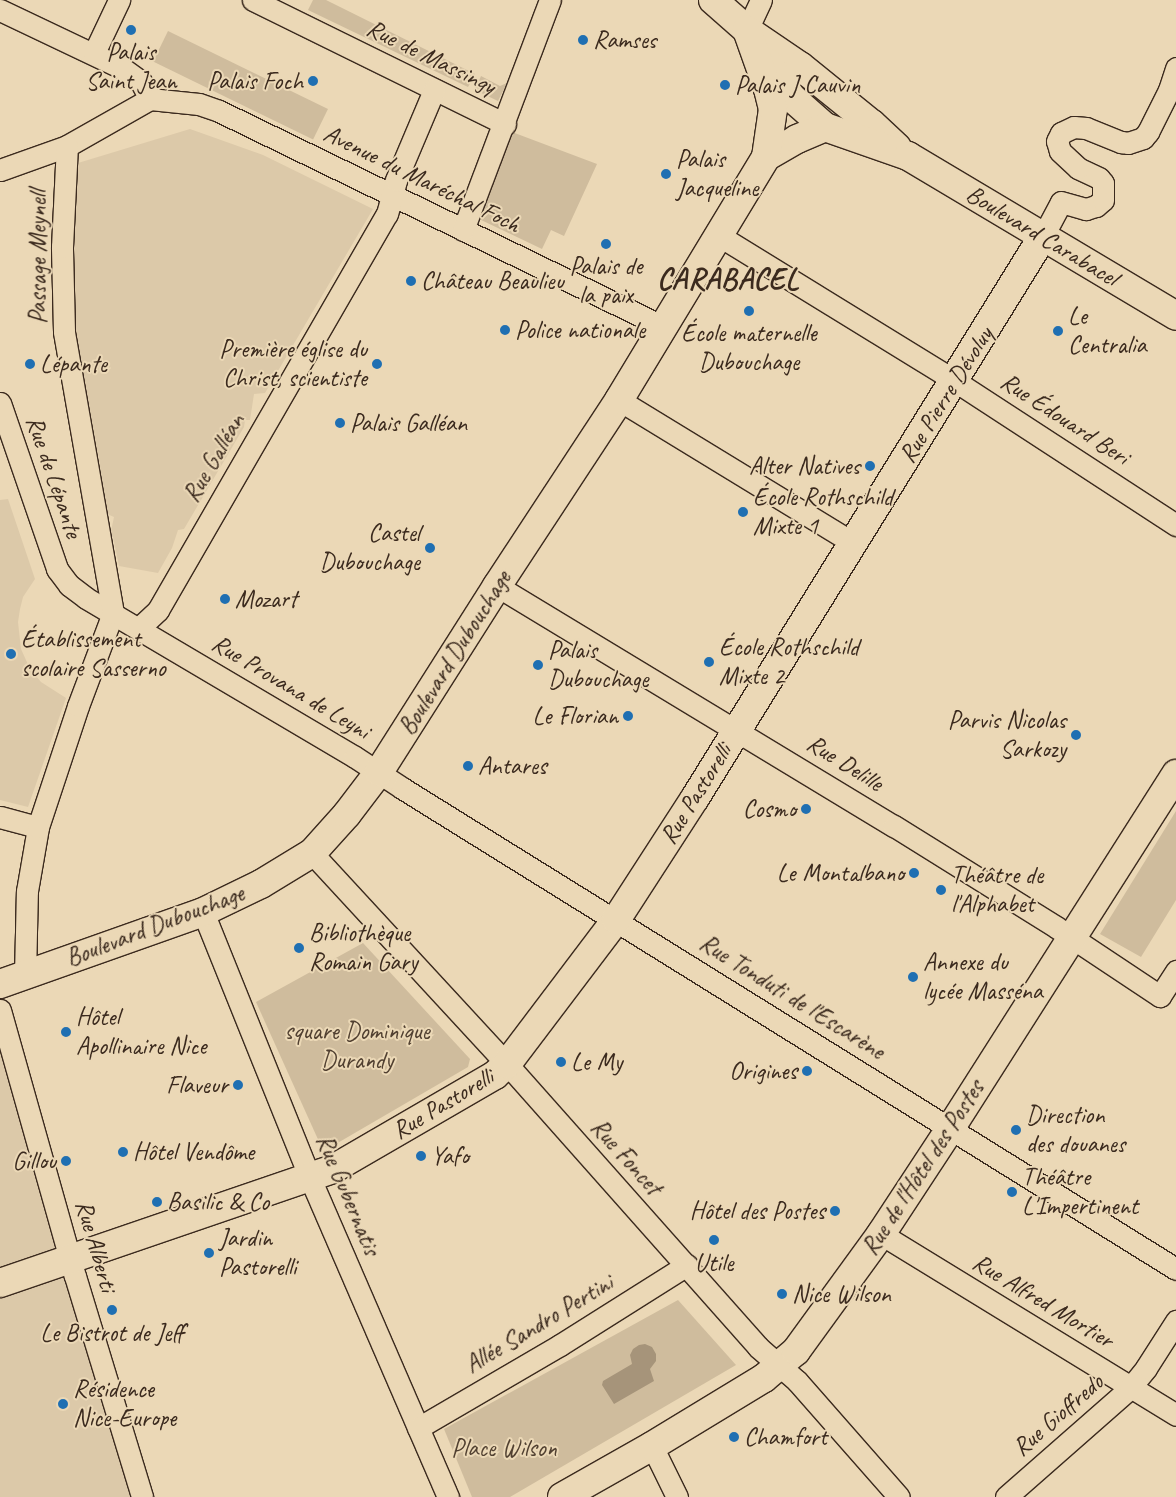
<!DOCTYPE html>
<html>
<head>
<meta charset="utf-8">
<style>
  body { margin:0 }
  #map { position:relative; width:1176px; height:1497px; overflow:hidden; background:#ebd8b6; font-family:Caveat,sans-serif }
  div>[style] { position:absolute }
  .built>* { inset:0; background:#dcc9a9 }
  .green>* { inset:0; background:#cfbc9d; transform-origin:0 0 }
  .water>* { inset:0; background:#a6947a }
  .roads { filter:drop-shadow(1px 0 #3b2a1e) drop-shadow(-1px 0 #3b2a1e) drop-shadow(0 1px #3b2a1e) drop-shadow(0 -1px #3b2a1e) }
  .street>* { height:21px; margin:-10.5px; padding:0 10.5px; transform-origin:10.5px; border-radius:10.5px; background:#ebd8b6 }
  .secondary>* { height:28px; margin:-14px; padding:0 14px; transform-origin:14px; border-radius:14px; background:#ebd8b6 }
  .dots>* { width:14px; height:14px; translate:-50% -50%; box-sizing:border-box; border:2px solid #ebd8b6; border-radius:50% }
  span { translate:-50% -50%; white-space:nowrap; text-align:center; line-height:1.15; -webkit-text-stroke:4px #ebd8b6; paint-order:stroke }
  .poi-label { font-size:25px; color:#3b2a1e }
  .left { translate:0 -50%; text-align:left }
  .right { translate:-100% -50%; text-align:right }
  .street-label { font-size:25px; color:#3b2a1e }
  .park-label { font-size:25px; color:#514031 }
  .district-label { font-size:30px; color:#3b2a1e; font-weight:700; letter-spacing:1px }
</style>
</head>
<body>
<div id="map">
  <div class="built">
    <i style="clip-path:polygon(190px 129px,263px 155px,373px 209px,265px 393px,254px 394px,250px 420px,245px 420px,244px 427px,184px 529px,178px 530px,172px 548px,158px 573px,119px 566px,113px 537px,110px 536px,114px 517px,107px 514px,98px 453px,95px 453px,75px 349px,73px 264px,78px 163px)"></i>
    <i style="clip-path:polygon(8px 499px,35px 579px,23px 597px,20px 609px,18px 622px,21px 649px,30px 669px,41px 682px,66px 698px,28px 807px,0 800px,0 500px)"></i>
    <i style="clip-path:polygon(0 1044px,134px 1497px,0 1497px)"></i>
  </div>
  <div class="green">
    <i style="clip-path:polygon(313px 0,326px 0,475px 74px,468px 87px,308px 10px)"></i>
    <i style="left:168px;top:31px;width:178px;height:34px;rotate:26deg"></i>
    <i style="clip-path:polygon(481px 76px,500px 86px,507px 83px,498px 101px,475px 90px)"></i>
    <i style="clip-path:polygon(512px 132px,597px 164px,564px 236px,551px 230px,542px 249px,479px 219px)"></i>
    <i style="clip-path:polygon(1176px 811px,1176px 900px,1141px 957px,1100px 934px)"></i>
    <i style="clip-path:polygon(363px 943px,470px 1059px,468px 1067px,329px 1148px,321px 1146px,256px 1002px)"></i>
    <i style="clip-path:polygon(678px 1300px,736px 1365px,510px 1497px,472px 1497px,444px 1429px)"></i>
  </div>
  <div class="water">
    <i style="clip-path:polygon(645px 1344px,652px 1347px,656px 1354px,656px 1361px,650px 1369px,654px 1381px,614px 1404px,602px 1385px,603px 1381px,632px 1364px,630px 1355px,633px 1349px,639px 1345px)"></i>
  </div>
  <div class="roads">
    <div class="street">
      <i style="left:253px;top:0;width:281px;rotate:26.2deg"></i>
      <i style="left:0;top:10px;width:135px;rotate:25.4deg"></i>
      <i style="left:122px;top:68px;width:24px;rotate:36deg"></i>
      <i style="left:141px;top:82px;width:19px;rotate:62deg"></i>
      <i style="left:747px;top:30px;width:33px;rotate:-65deg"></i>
      <i style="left:94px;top:53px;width:59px;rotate:-64.7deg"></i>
      <i style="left:0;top:170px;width:71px;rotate:-19.7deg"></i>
      <i style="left:67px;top:146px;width:95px;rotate:-29.5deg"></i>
      <i style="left:150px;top:99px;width:49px;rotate:5.8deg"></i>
      <i style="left:199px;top:104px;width:21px;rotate:19deg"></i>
      <i style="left:219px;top:111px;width:494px;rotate:25.9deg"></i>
      <i style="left:463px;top:230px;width:246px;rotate:-69.3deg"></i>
      <i style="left:718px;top:235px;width:278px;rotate:31.6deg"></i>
      <i style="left:955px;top:381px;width:264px;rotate:33.1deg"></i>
      <i style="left:1043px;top:236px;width:38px;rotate:-62deg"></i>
      <i style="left:1061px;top:202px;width:26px;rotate:16deg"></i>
      <i style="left:1086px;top:209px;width:10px;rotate:-17deg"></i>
      <i style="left:1096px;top:206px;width:9px;rotate:-41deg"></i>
      <i style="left:1103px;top:200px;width:17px;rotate:-90deg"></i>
      <i style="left:1103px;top:183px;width:6px;rotate:-129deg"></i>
      <i style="left:1099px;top:178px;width:23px;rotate:-155deg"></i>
      <i style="left:1078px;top:168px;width:25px;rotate:-137deg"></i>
      <i style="left:1060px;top:151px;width:10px;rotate:-107deg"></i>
      <i style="left:1057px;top:141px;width:9px;rotate:-63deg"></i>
      <i style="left:1061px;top:133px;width:14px;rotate:-25deg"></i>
      <i style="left:1074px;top:127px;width:12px;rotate:5deg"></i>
      <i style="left:1086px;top:128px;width:38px;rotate:22deg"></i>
      <i style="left:1121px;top:142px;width:7px;rotate:8deg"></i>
      <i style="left:1128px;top:143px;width:16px;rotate:-18deg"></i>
      <i style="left:1143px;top:138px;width:8px;rotate:-50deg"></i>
      <i style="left:1148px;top:132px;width:47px;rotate:-63.4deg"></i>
      <i style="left:1169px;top:90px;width:23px;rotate:-72deg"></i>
      <i style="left:619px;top:400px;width:274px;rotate:31.4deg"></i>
      <i style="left:0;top:403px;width:176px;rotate:71deg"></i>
      <i style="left:57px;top:569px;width:20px;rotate:53deg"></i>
      <i style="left:69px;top:585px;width:21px;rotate:37deg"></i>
      <i style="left:86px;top:598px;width:312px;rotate:30.6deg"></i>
      <i style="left:355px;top:757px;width:56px;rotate:33.4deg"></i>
      <i style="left:402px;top:788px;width:911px;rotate:31.86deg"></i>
      <i style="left:497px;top:586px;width:464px;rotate:31.2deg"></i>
      <i style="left:894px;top:826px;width:191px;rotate:31.9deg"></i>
      <i style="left:1056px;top:927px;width:125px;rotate:33.6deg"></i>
      <i style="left:1160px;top:996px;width:30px;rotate:-57deg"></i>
      <i style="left:139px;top:628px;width:26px;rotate:-43deg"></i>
      <i style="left:158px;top:610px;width:457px;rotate:-60deg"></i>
      <i style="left:387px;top:214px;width:35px;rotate:-75deg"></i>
      <i style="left:396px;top:180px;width:98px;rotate:-67.1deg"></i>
      <i style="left:0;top:817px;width:39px;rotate:15deg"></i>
      <i style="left:312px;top:853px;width:287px;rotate:47.3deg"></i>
      <i style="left:507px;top:1064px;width:378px;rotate:48.4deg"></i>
      <i style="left:758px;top:1347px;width:52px;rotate:41.1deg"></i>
      <i style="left:797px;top:1381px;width:154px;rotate:48.7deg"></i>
      <i style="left:203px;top:912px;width:287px;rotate:68.1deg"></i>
      <i style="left:310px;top:1178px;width:348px;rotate:66.6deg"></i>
      <i style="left:25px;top:976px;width:85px;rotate:-88.7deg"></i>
      <i style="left:27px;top:891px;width:65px;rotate:-80.2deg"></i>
      <i style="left:38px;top:827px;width:127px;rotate:-71.7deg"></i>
      <i style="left:78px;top:706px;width:99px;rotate:-69.4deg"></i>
      <i style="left:113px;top:613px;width:286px;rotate:-99.9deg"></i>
      <i style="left:64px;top:331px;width:84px;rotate:-91.4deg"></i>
      <i style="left:62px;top:247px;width:101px;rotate:-87.2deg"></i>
      <i style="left:0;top:1010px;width:276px;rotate:74.3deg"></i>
      <i style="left:75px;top:1276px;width:231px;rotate:73.1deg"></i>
      <i style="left:881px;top:1234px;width:346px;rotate:31.5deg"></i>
      <i style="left:418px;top:1428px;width:164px;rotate:-30.3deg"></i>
      <i style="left:560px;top:1345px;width:150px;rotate:-32.2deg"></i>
      <i style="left:652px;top:1446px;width:57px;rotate:63.9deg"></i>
      <i style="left:1006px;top:1497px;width:165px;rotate:-41.3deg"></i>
      <i style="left:1130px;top:1388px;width:26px;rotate:-51deg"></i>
      <i style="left:1146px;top:1368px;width:56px;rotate:-57.4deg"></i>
    </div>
    <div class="secondary">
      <i style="left:713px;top:0;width:45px;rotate:41.4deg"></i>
      <i style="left:747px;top:30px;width:64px;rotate:34.2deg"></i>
      <i style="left:800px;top:66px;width:92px;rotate:38.9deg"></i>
      <i style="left:872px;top:124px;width:34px;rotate:43deg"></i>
      <i style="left:768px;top:63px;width:41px;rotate:55.9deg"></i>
      <i style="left:791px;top:97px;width:45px;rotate:41.4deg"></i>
      <i style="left:825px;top:127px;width:88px;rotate:19.3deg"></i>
      <i style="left:908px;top:156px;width:312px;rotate:30.8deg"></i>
      <i style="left:766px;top:157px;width:36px;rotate:-30deg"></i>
      <i style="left:797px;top:139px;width:30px;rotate:-23deg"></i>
      <i style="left:0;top:984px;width:215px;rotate:-19.5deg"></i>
      <i style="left:203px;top:912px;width:64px;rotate:-25.8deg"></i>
      <i style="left:261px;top:884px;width:60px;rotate:-31.3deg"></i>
      <i style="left:312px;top:853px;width:52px;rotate:-48.1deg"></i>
      <i style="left:347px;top:814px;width:53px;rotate:-52.7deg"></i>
      <i style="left:379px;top:772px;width:220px;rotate:-57.6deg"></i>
      <i style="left:497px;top:586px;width:222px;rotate:-56.7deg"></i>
      <i style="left:619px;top:400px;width:284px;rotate:-58.8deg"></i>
      <i style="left:766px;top:157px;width:49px;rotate:-81.7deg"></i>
      <i style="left:773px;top:109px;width:21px;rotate:-104deg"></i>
      <i style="left:768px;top:89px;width:63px;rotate:-109.6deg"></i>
      <i style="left:0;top:1283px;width:352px;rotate:-18.9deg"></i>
      <i style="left:333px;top:1169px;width:187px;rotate:-30.1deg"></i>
      <i style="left:495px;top:1075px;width:16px;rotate:-43deg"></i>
      <i style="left:507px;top:1064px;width:181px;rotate:-52.9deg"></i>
      <i style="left:616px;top:920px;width:145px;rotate:-57.1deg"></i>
      <i style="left:695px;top:798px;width:661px;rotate:-58.23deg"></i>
      <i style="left:562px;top:1497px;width:103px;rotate:-29.5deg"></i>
      <i style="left:652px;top:1446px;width:131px;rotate:-31.3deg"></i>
      <i style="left:764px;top:1378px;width:42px;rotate:-40.2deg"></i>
      <i style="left:796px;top:1351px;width:145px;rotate:-54deg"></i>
      <i style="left:881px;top:1234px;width:126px;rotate:-56.7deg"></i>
      <i style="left:950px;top:1129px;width:421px;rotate:-57.5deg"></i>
    </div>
  </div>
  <div class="dots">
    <i style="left:131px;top:30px;background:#1f6fb2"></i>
    <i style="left:583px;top:40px;background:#1f6fb2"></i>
    <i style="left:313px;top:81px;background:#1f6fb2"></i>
    <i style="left:725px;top:85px;background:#1f6fb2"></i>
    <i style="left:666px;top:174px;background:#1f6fb2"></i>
    <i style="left:606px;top:244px;background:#1f6fb2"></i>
    <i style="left:411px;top:281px;background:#1f6fb2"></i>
    <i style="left:749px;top:311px;background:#1f6fb2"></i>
    <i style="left:505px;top:330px;background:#1f6fb2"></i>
    <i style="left:1058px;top:331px;background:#1f6fb2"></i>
    <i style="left:30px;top:364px;background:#1f6fb2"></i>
    <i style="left:377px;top:364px;background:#1f6fb2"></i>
    <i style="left:340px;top:423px;background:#1f6fb2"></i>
    <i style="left:870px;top:466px;background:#1f6fb2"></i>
    <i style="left:743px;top:512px;background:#1f6fb2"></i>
    <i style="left:430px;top:548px;background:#1f6fb2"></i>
    <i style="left:225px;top:599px;background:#1f6fb2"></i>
    <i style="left:11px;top:654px;background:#1f6fb2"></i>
    <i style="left:709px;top:662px;background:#1f6fb2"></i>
    <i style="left:538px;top:665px;background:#1f6fb2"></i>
    <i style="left:628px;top:716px;background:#1f6fb2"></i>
    <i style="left:1076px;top:735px;background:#1f6fb2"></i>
    <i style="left:468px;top:766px;background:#1f6fb2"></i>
    <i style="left:806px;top:809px;background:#1f6fb2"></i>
    <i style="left:914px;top:873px;background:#1f6fb2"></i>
    <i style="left:941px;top:890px;background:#1f6fb2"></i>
    <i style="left:299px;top:948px;background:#1f6fb2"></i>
    <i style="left:913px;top:977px;background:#1f6fb2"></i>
    <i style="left:66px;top:1032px;background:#1f6fb2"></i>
    <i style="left:561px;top:1062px;background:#1f6fb2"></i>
    <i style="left:807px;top:1071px;background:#1f6fb2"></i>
    <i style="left:238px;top:1085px;background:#1f6fb2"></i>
    <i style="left:1016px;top:1130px;background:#1f6fb2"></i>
    <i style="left:123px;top:1152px;background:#1f6fb2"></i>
    <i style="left:421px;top:1156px;background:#1f6fb2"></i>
    <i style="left:66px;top:1161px;background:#1f6fb2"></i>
    <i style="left:1012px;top:1192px;background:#1f6fb2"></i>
    <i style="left:157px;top:1202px;background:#1f6fb2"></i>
    <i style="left:835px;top:1211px;background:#1f6fb2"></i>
    <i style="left:714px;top:1240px;background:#1f6fb2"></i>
    <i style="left:209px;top:1253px;background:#1f6fb2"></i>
    <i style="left:782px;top:1294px;background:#1f6fb2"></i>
    <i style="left:112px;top:1310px;background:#1f6fb2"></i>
    <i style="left:63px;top:1404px;background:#1f6fb2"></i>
    <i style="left:734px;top:1437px;background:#1f6fb2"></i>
  </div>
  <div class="poi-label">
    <span class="left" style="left:593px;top:40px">Ramses</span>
    <span style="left:131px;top:67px">Palais<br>Saint Jean</span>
    <span class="right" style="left:303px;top:81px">Palais Foch</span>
    <span class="left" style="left:735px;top:85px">Palais J Cauvin</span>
    <span class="left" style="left:676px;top:174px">Palais<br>Jacqueline</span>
    <span style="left:606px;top:281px">Palais de<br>la paix</span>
    <span class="left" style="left:421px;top:281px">Château Beaulieu</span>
    <span class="left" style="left:1068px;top:331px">Le<br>Centralia</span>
    <span class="left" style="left:515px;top:330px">Police nationale</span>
    <span style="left:749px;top:348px">École maternelle<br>Dubouchage</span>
    <span class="right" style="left:367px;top:364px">Première église du<br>Christ, scientiste</span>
    <span class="left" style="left:40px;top:364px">Lépante</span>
    <span class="left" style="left:350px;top:423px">Palais Galléan</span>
    <span class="right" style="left:860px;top:466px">Alter Natives</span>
    <span class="left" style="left:753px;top:512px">École Rothschild<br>Mixte 1</span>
    <span class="right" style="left:420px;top:548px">Castel<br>Dubouchage</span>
    <span class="left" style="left:235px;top:599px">Mozart</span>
    <span class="left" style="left:21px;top:654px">Établissement<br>scolaire Sasserno</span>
    <span class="left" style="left:719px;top:662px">École Rothschild<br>Mixte 2</span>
    <span class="left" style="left:548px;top:665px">Palais<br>Dubouchage</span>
    <span class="right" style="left:618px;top:716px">Le Florian</span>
    <span class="right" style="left:1066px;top:735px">Parvis Nicolas<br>Sarkozy</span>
    <span class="left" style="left:478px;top:766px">Antares</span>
    <span class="right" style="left:796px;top:809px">Cosmo</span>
    <span class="right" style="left:904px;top:873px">Le Montalbano</span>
    <span class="left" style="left:951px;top:890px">Théâtre de<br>l'Alphabet</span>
    <span class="left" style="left:309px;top:948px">Bibliothèque<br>Romain Gary</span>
    <span class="left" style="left:923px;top:977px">Annexe du<br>lycée Masséna</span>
    <span class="left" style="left:76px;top:1032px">Hôtel<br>Apollinaire Nice</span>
    <span class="left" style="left:571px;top:1062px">Le My</span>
    <span class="right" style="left:797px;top:1071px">Origines</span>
    <span class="right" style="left:228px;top:1085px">Flaveur</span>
    <span class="left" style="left:1026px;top:1130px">Direction<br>des douanes</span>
    <span class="left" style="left:133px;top:1152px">Hôtel Vendôme</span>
    <span class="left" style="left:431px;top:1156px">Yafo</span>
    <span class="right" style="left:56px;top:1161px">Gillou</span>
    <span class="left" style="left:1022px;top:1192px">Théâtre<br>L'Impertinent</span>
    <span class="left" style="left:167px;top:1202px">Basilic &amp; Co</span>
    <span class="right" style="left:825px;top:1211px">Hôtel des Postes</span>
    <span class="left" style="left:219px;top:1253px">Jardin<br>Pastorelli</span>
    <span style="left:714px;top:1263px">Utile</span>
    <span class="left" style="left:792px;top:1294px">Nice Wilson</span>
    <span style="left:112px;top:1333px">Le Bistrot de Jeff</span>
    <span class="left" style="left:73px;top:1404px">Résidence<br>Nice-Europe</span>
    <span class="left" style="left:744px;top:1437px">Chamfort</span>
  </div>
  <div class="street-label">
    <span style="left:431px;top:57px;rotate:26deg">Rue de Massingy</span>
    <span style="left:422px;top:179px;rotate:26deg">Avenue du Maréchal Foch</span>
    <span style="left:1042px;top:236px;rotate:31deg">Boulevard Carabacel</span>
    <span style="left:38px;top:257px;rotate:-90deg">Passage Meynell</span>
    <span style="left:946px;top:395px;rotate:-58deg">Rue Pierre Dévoluy</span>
    <span style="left:1065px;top:419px;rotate:33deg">Rue Édouard Beri</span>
    <span style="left:214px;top:458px;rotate:-60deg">Rue Galléan</span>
    <span style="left:54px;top:477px;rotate:71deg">Rue de Lépante</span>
    <span style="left:455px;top:653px;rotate:-58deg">Boulevard Dubouchage</span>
    <span style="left:291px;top:687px;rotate:31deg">Rue Provana de Leyni</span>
    <span style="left:845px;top:763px;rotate:32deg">Rue Delille</span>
    <span style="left:696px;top:794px;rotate:-58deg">Rue Pastorelli</span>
    <span style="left:155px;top:926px;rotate:-21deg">Boulevard Dubouchage</span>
    <span style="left:792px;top:997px;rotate:32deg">Rue Tonduti de l'Escarène</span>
    <span style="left:443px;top:1104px;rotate:-31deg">Rue Pastorelli</span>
    <span style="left:626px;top:1157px;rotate:48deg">Rue Foncet</span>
    <span style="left:923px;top:1168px;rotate:-57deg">Rue de l'Hôtel des Postes</span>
    <span style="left:348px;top:1195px;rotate:67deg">Rue Gubernatis</span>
    <span style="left:96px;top:1246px;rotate:74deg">Rue Alberti</span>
    <span style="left:1043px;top:1301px;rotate:31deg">Rue Alfred Mortier</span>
    <span style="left:539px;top:1324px;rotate:-31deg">Allée Sandro Pertini</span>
    <span style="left:1058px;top:1415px;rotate:-41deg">Rue Gioffredo</span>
  </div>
  <div class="park-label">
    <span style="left:357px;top:1046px">square Dominique<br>Durandy</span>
    <span style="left:504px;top:1448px">Place Wilson</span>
  </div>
  <div class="district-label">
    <span style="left:728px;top:279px">CARABACEL</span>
  </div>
</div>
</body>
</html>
